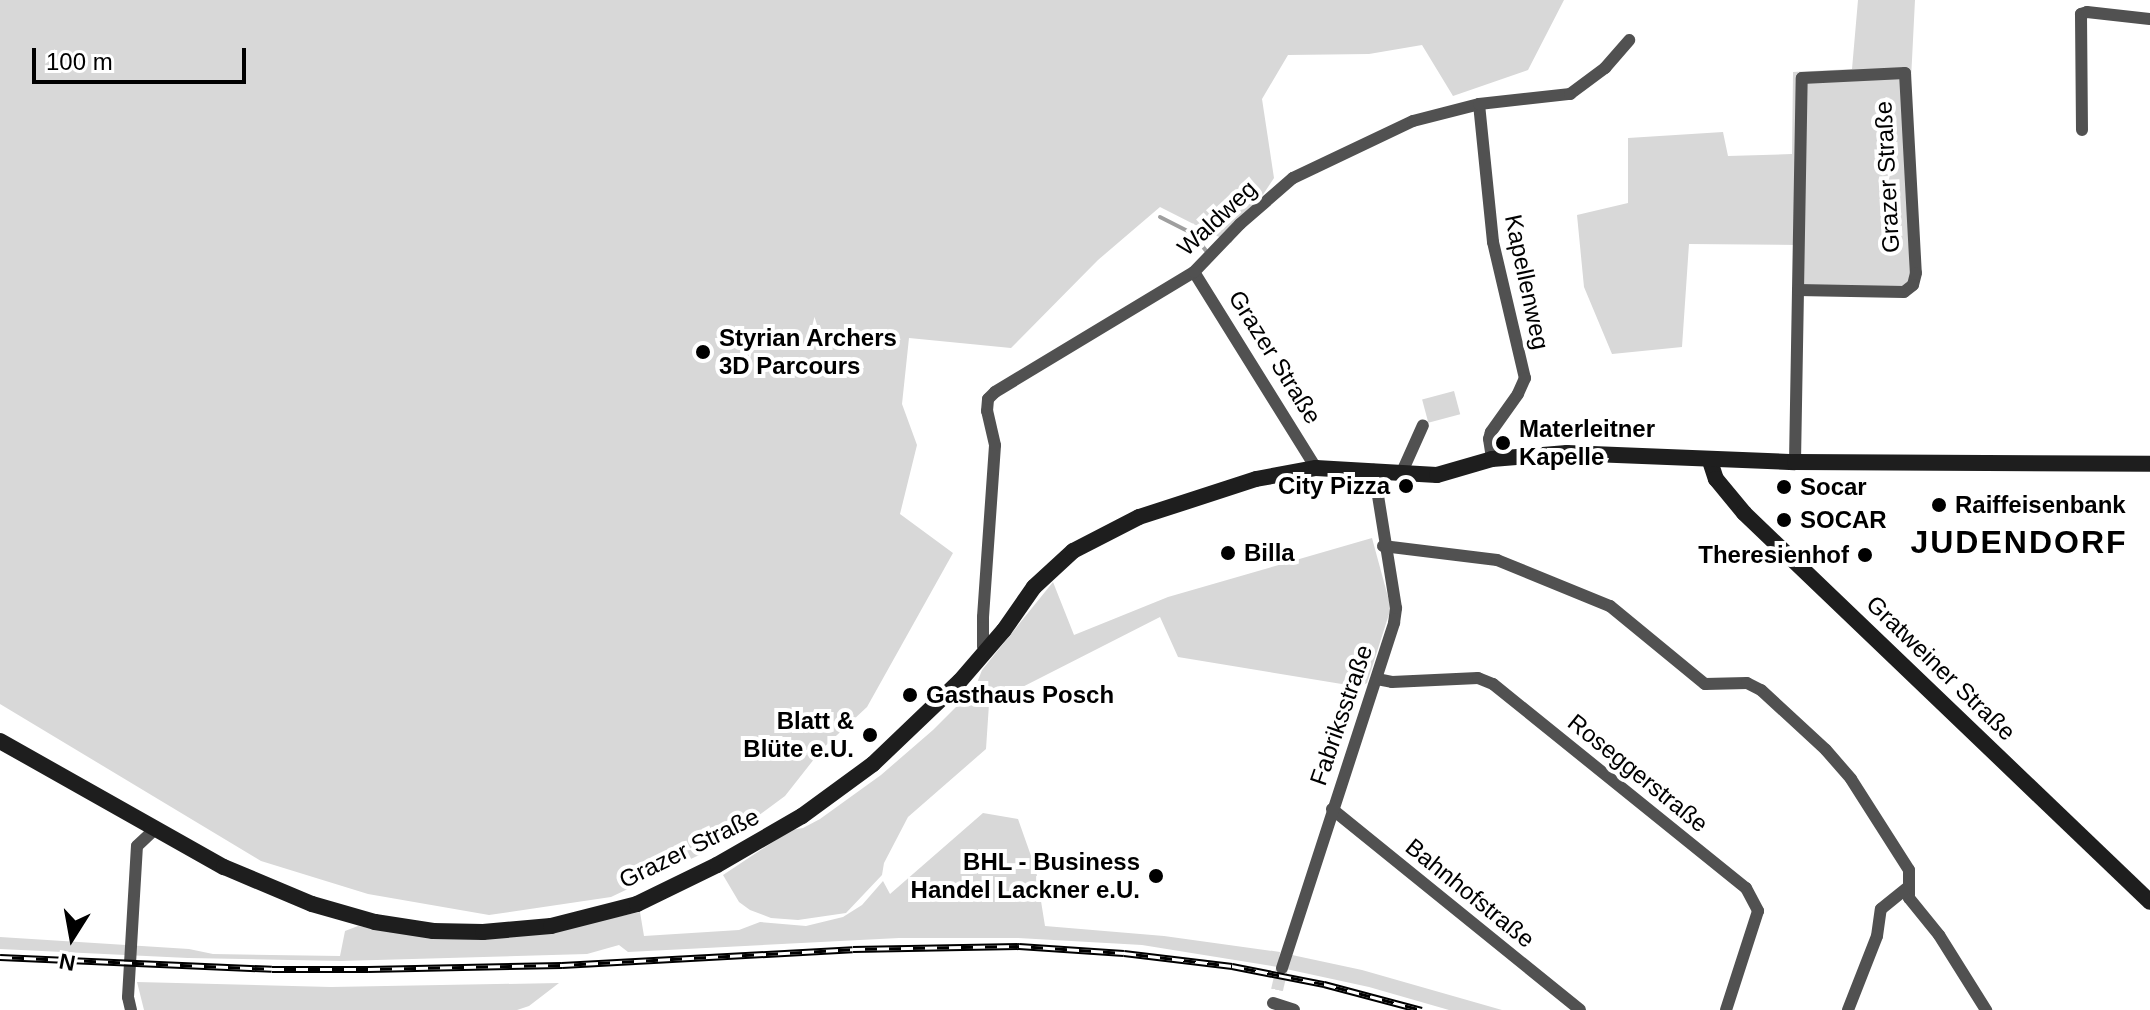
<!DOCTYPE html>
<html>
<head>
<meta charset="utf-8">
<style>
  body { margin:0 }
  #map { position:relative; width:2150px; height:1010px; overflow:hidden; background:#fff; font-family:Helvetica,sans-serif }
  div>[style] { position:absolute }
  .green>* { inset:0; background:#d8d8d8; transform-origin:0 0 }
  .stream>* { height:4px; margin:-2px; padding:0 2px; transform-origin:2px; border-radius:2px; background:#9f9f9f }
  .street-tunnel>* { height:12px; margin-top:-6px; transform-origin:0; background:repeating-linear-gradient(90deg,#d9d9d9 0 12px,transparent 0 18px) }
  .street>* { height:12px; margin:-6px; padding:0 6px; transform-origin:6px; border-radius:6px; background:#515151 }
  .secondary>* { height:16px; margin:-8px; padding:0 8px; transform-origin:8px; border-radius:8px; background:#1e1e1e }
  .rail>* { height:7px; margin-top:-3.5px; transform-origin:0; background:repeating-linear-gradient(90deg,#fff 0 12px,#000 0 24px); box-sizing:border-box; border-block:2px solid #000 }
  .dots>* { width:22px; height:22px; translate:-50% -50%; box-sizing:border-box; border:4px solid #fff; border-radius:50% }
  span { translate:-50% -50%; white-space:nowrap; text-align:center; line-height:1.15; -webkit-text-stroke:8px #fff; paint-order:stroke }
  .street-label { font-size:24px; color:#000 }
  .poi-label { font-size:24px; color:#000; font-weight:700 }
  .left { translate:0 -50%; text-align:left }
  .right { translate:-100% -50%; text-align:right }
  .district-label { font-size:32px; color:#000; font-weight:700; letter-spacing:2px }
  .north { position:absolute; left:32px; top:898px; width:80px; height:80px; -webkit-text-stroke:6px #fff; paint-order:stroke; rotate:191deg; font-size:22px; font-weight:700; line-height:32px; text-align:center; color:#000 }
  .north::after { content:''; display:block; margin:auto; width:28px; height:36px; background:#000; clip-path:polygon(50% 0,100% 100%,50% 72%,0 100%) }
  .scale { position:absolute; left:32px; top:48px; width:214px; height:36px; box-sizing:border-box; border:4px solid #000; border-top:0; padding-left:10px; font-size:24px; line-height:28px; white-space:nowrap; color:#000; -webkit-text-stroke:6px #fff; paint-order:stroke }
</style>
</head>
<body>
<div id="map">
  <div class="green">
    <i style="clip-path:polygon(0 0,1564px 0,1528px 70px,1453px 96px,1422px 45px,1369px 54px,1288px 55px,1262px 99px,1274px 178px,1231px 243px,1160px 207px,1098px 260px,1011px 348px,909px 338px,902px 404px,917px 445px,900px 514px,953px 553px,867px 707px,822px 749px,785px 796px,716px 847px,611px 897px,489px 915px,368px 894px,261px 861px,0 704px)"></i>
    <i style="clip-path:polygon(1858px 0,1915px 0,1908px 139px,1910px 283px,1902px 288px,1802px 287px,1801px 245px,1689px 244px,1682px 347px,1612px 354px,1584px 287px,1577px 215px,1628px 203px,1628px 138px,1723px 132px,1728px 156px,1792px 154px,1793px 72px,1852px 69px)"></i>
    <i style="left:1454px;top:391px;width:24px;height:33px;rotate:75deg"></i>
    <i style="clip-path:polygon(1372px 538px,1391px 608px,1367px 683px,1360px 687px,1178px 657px,1160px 617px,989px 704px,986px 749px,908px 817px,884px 863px,882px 875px,846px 913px,798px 920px,771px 918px,750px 910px,739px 902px,723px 875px,791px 830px,803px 828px,820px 819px,881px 775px,933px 730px,975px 688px,982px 670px,1053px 582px,1074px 635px,1168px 597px)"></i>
    <i style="clip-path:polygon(983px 813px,1018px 819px,1036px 870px,1045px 926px,1164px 936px,1280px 952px,1278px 967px,1142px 945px,1018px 938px,899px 938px,628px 952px,619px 945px,587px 954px,341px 961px,188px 958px,0 949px,0 937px,189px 949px,213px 954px,340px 956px,345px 931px,358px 926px,403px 934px,532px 935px,640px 912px,644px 936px,739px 930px,760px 922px,806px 926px,843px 917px,862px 905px,883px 881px,890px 894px)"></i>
    <i style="clip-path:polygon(1292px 955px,1362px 970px,1502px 1010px,1449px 1010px,1369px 987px,1286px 969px)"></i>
    <i style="clip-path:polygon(137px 982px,331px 987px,559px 983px,529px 1006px,517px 1010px,144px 1010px)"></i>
  </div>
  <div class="stream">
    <i style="left:1160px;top:217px;width:37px;rotate:27deg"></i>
    <i style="left:1193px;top:234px;width:24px;rotate:52deg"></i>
  </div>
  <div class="street-tunnel">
    <i style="left:1277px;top:990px;width:23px;rotate:-77deg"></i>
  </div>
  <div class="street">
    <i style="left:1479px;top:104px;width:139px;rotate:84.2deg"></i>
    <i style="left:1493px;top:242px;width:140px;rotate:76.8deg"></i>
    <i style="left:1525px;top:378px;width:17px;rotate:114deg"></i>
    <i style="left:1518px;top:394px;width:47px;rotate:125.4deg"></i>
    <i style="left:1491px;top:432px;width:7px;rotate:106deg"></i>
    <i style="left:1489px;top:439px;width:20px;rotate:81deg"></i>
    <i style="left:2082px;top:130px;width:116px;rotate:-90.5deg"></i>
    <i style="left:2081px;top:14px;width:6px;rotate:-18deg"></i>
    <i style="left:2087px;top:12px;width:63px;rotate:6.3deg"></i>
    <i style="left:1194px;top:272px;width:231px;rotate:58.1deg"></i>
    <i style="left:1795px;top:462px;width:384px;rotate:-89deg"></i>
    <i style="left:1802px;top:78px;width:103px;rotate:-2.8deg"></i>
    <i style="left:1905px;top:73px;width:200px;rotate:86.9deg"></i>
    <i style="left:1916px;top:273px;width:12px;rotate:104deg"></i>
    <i style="left:1913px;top:285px;width:11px;rotate:142deg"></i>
    <i style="left:1904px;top:292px;width:106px;rotate:-178.9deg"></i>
    <i style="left:1402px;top:472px;width:51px;rotate:-65.9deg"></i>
    <i style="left:1383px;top:546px;width:115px;rotate:7deg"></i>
    <i style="left:1497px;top:560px;width:122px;rotate:22.2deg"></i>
    <i style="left:1610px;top:606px;width:123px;rotate:39.4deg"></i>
    <i style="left:1705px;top:684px;width:42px;rotate:-1.4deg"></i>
    <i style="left:1747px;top:683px;width:16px;rotate:27deg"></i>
    <i style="left:1761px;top:690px;width:88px;rotate:42.7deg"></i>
    <i style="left:1826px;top:750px;width:38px;rotate:49deg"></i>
    <i style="left:1851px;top:779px;width:108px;rotate:57.5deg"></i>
    <i style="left:1909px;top:870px;width:28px;rotate:90deg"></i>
    <i style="left:1909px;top:898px;width:48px;rotate:51deg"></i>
    <i style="left:1939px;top:935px;width:89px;rotate:57.9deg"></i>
    <i style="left:987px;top:652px;width:7px;rotate:-124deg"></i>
    <i style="left:983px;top:646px;width:29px;rotate:-90deg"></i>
    <i style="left:983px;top:617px;width:172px;rotate:-86deg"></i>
    <i style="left:995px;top:445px;width:35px;rotate:-103deg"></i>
    <i style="left:987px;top:411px;width:12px;rotate:-85deg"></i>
    <i style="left:988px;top:399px;width:10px;rotate:-45deg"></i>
    <i style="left:995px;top:392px;width:232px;rotate:-31.1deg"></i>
    <i style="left:1194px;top:272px;width:66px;rotate:-46.2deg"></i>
    <i style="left:1240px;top:224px;width:70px;rotate:-41deg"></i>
    <i style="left:1293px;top:178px;width:133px;rotate:-25.4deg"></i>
    <i style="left:1413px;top:121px;width:68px;rotate:-14.4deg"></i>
    <i style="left:1479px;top:104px;width:92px;rotate:-6.3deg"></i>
    <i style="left:1570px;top:94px;width:44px;rotate:-36.6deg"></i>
    <i style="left:1605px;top:68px;width:37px;rotate:-49deg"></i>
    <i style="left:1377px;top:679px;width:15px;rotate:11deg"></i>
    <i style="left:1392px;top:682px;width:86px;rotate:-2.7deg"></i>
    <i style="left:1478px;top:678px;width:16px;rotate:22deg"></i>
    <i style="left:1493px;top:684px;width:325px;rotate:38.9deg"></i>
    <i style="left:1746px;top:888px;width:26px;rotate:62deg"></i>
    <i style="left:1758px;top:911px;width:104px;rotate:107.9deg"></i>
    <i style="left:1332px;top:809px;width:319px;rotate:39deg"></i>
    <i style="left:1282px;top:968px;width:363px;rotate:-72deg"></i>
    <i style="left:1394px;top:623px;width:15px;rotate:-82deg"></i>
    <i style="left:1396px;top:608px;width:140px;rotate:-99.1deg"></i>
    <i style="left:1273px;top:1003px;width:22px;rotate:18deg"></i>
    <i style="left:131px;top:1010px;width:13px;rotate:-103deg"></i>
    <i style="left:128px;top:997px;width:151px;rotate:-86.6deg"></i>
    <i style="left:137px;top:846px;width:25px;rotate:-43deg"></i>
    <i style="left:1848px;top:1010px;width:79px;rotate:-68.6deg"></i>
    <i style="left:1877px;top:936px;width:27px;rotate:-82deg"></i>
    <i style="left:1881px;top:909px;width:32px;rotate:-39deg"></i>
  </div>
  <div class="secondary">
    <i style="left:1710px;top:461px;width:19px;rotate:72deg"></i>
    <i style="left:1716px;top:479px;width:44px;rotate:50.5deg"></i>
    <i style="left:1744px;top:513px;width:562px;rotate:43.77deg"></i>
    <i style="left:0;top:741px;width:257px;rotate:29.4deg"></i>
    <i style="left:224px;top:867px;width:95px;rotate:22.8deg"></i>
    <i style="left:312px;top:904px;width:66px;rotate:15.9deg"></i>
    <i style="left:375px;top:922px;width:59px;rotate:8.8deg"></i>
    <i style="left:433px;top:931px;width:50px;rotate:1.1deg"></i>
    <i style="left:483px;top:932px;width:68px;rotate:-5deg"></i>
    <i style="left:551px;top:926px;width:89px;rotate:-14.3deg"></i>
    <i style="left:637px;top:904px;width:89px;rotate:-26deg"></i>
    <i style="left:717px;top:865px;width:98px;rotate:-30deg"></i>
    <i style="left:802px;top:816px;width:88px;rotate:-36.2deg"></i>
    <i style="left:873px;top:764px;width:120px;rotate:-43.7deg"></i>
    <i style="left:960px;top:681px;width:67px;rotate:-49.2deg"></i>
    <i style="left:1004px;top:630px;width:52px;rotate:-55.1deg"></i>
    <i style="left:1034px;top:587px;width:53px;rotate:-42.7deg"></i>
    <i style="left:1073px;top:551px;width:74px;rotate:-27.3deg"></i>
    <i style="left:1139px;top:517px;width:123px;rotate:-18deg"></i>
    <i style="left:1256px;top:479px;width:61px;rotate:-10.4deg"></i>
    <i style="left:1316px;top:468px;width:121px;rotate:3.3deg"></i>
    <i style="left:1437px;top:475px;width:57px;rotate:-16.2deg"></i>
    <i style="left:1492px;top:459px;width:75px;rotate:-4.6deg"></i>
    <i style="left:1567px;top:453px;width:228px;rotate:2.3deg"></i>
    <i style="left:1795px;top:462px;width:355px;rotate:0.3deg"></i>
  </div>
  <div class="rail">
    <i style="left:0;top:957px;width:272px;rotate:2.5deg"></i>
    <i style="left:272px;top:969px;width:96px"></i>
    <i style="left:368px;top:969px;width:194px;rotate:-1.2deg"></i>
    <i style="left:562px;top:965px;width:291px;rotate:-3.1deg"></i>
    <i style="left:853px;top:949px;width:166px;rotate:-1deg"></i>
    <i style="left:1019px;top:946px;width:105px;rotate:3.8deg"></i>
    <i style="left:1124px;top:953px;width:109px;rotate:6.9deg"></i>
    <i style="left:1232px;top:966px;width:94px;rotate:11.1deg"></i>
    <i style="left:1324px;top:984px;width:101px;rotate:14.9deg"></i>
  </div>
  <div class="dots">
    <i style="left:703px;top:352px;background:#000"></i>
    <i style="left:1503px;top:443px;background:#000"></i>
    <i style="left:1406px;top:486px;background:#000"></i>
    <i style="left:1784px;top:487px;background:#000"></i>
    <i style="left:1939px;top:505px;background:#000"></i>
    <i style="left:1784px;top:520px;background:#000"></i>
    <i style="left:1228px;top:553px;background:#000"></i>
    <i style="left:1865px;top:555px;background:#000"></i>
    <i style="left:910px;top:695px;background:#000"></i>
    <i style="left:870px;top:735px;background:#000"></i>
    <i style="left:1156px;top:876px;background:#000"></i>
  </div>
  <div class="street-label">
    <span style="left:1887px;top:177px;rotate:-93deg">Grazer Straße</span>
    <span style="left:1217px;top:218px;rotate:-43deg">Waldweg</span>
    <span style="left:1527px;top:282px;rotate:78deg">Kapellenweg</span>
    <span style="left:1275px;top:357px;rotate:58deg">Grazer Straße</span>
    <span style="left:1941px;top:668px;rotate:44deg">Gratweiner Straße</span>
    <span style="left:1341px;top:715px;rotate:-71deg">Fabriksstraße</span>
    <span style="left:1638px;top:773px;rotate:39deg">Roseggerstraße</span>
    <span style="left:689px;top:848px;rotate:-26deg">Grazer Straße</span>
    <span style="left:1470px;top:893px;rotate:39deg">Bahnhofstraße</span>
  </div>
  <div class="poi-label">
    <span class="left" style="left:719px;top:352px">Styrian Archers<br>3D Parcours</span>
    <span class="left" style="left:1519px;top:443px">Materleitner<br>Kapelle</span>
    <span class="right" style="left:1390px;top:486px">City Pizza</span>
    <span class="left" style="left:1800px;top:487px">Socar</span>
    <span class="left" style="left:1955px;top:505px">Raiffeisenbank</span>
    <span class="left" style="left:1800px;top:520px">SOCAR</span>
    <span class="left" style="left:1244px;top:553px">Billa</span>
    <span class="right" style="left:1849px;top:555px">Theresienhof</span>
    <span class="left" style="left:926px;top:695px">Gasthaus Posch</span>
    <span class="right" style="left:854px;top:735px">Blatt &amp;<br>Blüte e.U.</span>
    <span class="right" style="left:1140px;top:876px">BHL - Business<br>Handel Lackner e.U.</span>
  </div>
  <div class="district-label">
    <span style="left:2019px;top:542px">JUDENDORF</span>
  </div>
  <div class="north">N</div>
  <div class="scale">100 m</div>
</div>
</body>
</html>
